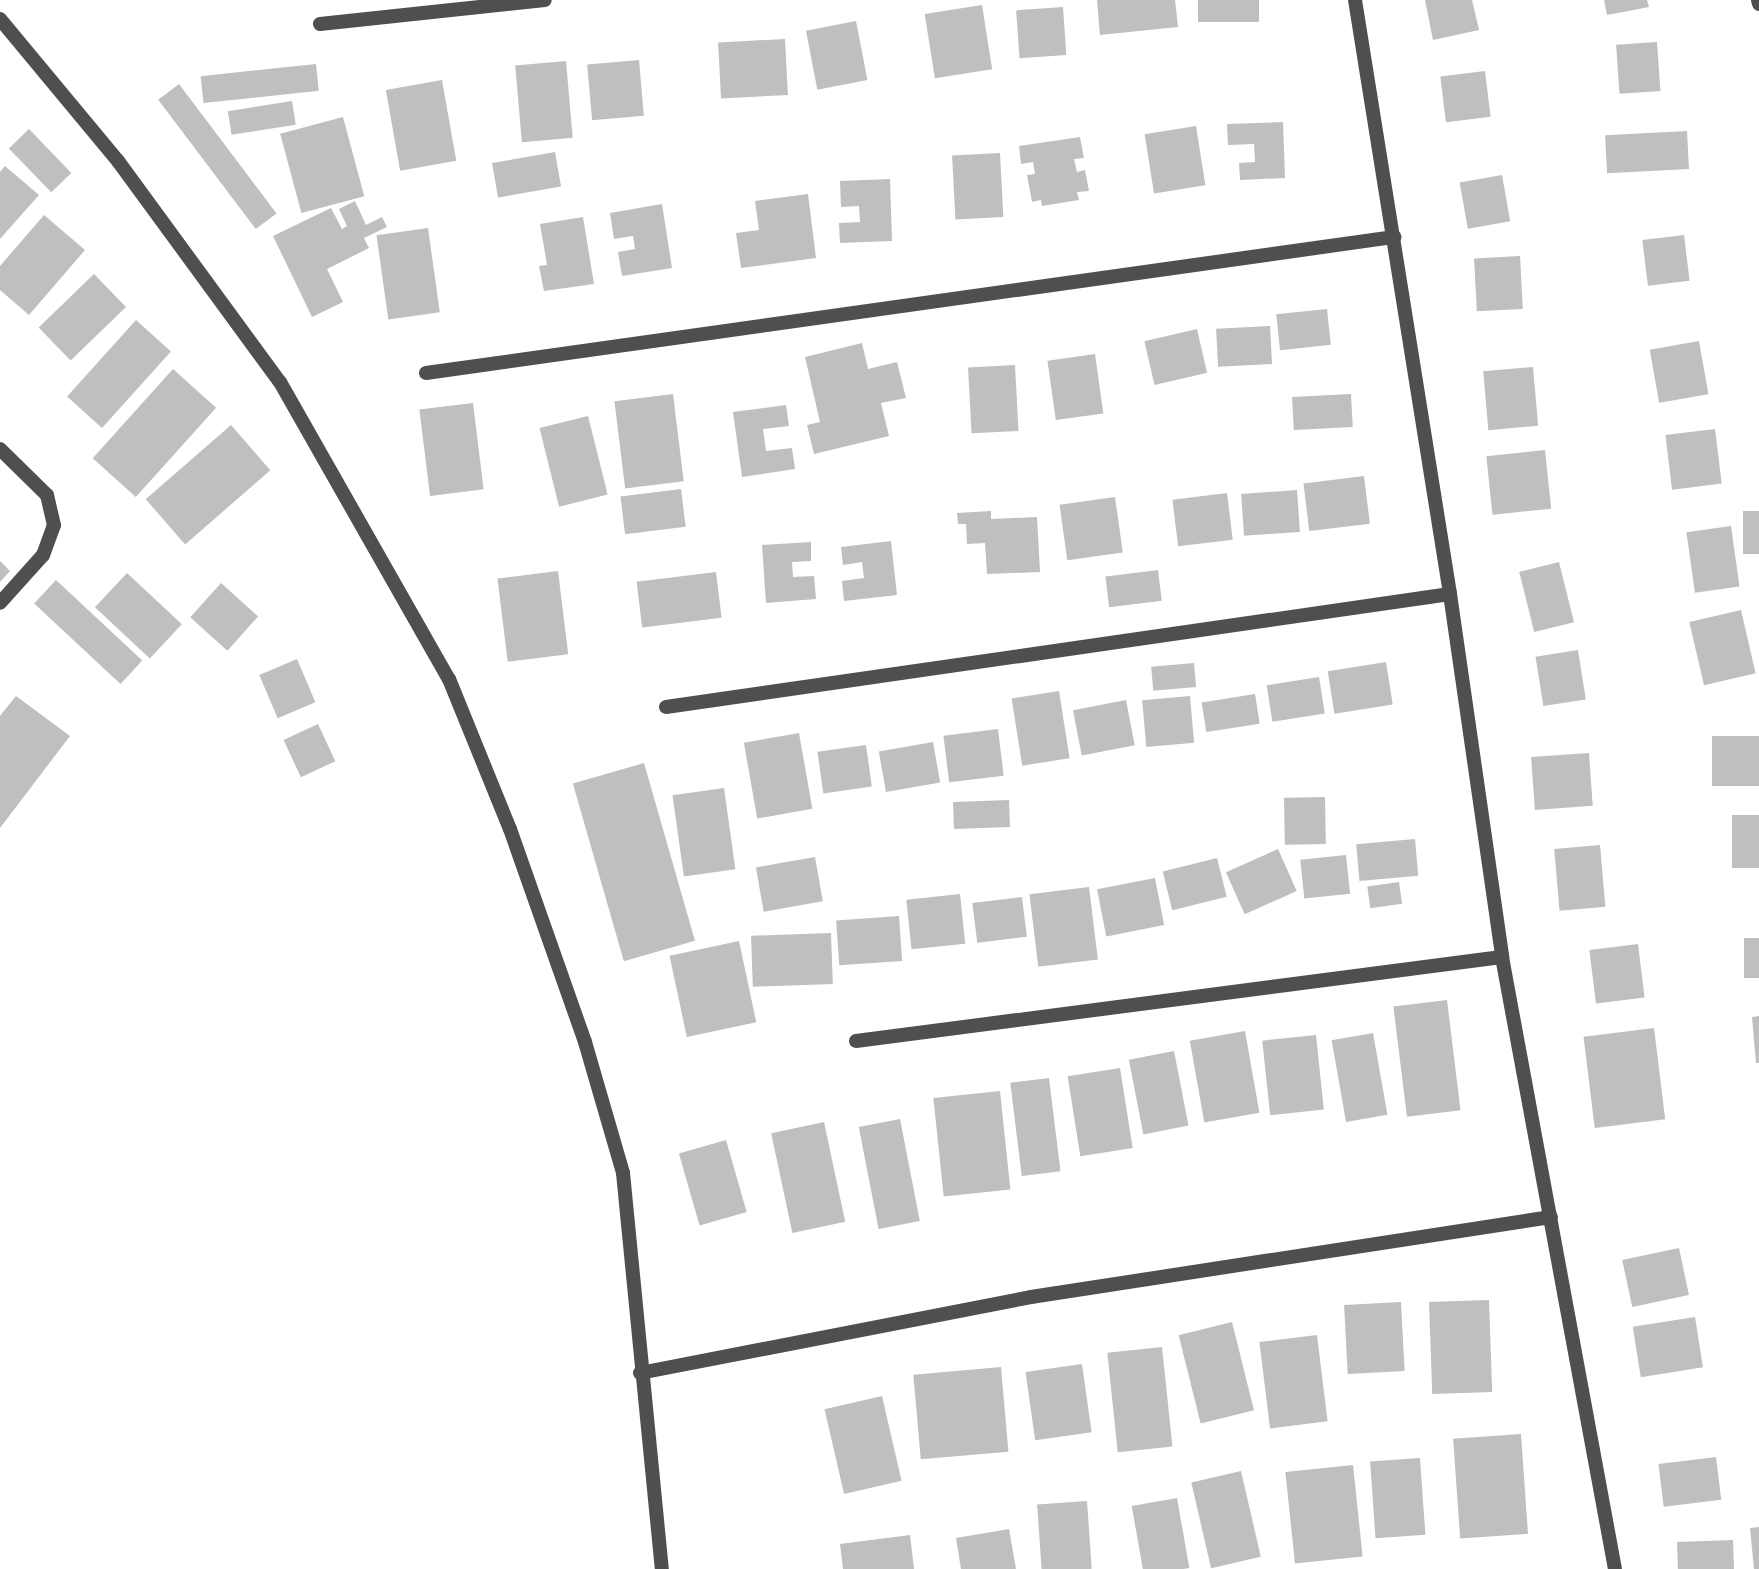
<!DOCTYPE html>
<html>
<head>
<meta charset="utf-8">
<style>
  body { margin:0 }
  #map { position:relative; width:1759px; height:1569px; overflow:hidden; background:#fff; font-family:Ubuntu,sans-serif }
  div>[style] { position:absolute }
  .building>* { inset:0; background:#bfbfbf; transform-origin:0 0 }
  .minor>* { height:14px; margin:-7px; padding:0 7px; transform-origin:7px; border-radius:7px; background:#4f4f4f }
  span { translate:-50% -50%; white-space:nowrap; text-align:center; line-height:1.15; -webkit-text-stroke:5px #fff; paint-order:stroke }
</style>
</head>
<body>
<div id="map">
  <div class="building">
    <i style="clip-path:polygon(1097px 0,1175px 0,1178px 27px,1100px 35px)"></i>
    <i style="left:1198px;top:0;width:61px;height:22px"></i>
    <i style="clip-path:polygon(1425px 0,1472px 0,1479px 30px,1433px 40px)"></i>
    <i style="clip-path:polygon(1604px 0,1647px 0,1649px 7px,1607px 15px)"></i>
    <i style="left:982px;top:5px;width:65px;height:58px;rotate:81deg"></i>
    <i style="left:1063px;top:7px;width:48px;height:47px;rotate:86deg"></i>
    <i style="left:856px;top:21px;width:60px;height:51px;rotate:79deg"></i>
    <i style="left:785px;top:39px;width:56px;height:67px;rotate:87deg"></i>
    <i style="left:1657px;top:42px;width:49px;height:41px;rotate:86deg"></i>
    <i style="left:639px;top:60px;width:56px;height:52px;rotate:85deg"></i>
    <i style="left:566px;top:61px;width:77px;height:51px;rotate:85deg"></i>
    <i style="left:316px;top:64px;width:27px;height:116px;rotate:84deg"></i>
    <i style="left:1485px;top:71px;width:46px;height:45px;rotate:83deg"></i>
    <i style="left:442px;top:80px;width:82px;height:57px;rotate:80deg"></i>
    <i style="left:179px;top:84px;width:162px;height:26px;rotate:53deg"></i>
    <i style="left:292px;top:101px;width:24px;height:65px;rotate:81deg"></i>
    <i style="left:343px;top:117px;width:82px;height:65px;rotate:75deg"></i>
    <i style="clip-path:polygon(1283px 122px,1285px 178px,1240px 180px,1239px 163px,1255px 162px,1254px 144px,1228px 145px,1227px 124px)"></i>
    <i style="left:1196px;top:126px;width:60px;height:52px;rotate:81deg"></i>
    <i style="left:29px;top:129px;width:61px;height:28px;rotate:46deg"></i>
    <i style="left:1687px;top:131px;width:38px;height:82px;rotate:87deg"></i>
    <i style="clip-path:polygon(1080px 137px,1084px 158px,1074px 159px,1077px 172px,1085px 170px,1089px 191px,1077px 192px,1079px 200px,1042px 206px,1041px 200px,1032px 202px,1027px 175px,1035px 174px,1033px 162px,1021px 164px,1019px 146px)"></i>
    <i style="left:555px;top:152px;width:35px;height:64px;rotate:80deg"></i>
    <i style="left:1000px;top:153px;width:64px;height:48px;rotate:87deg"></i>
    <i style="clip-path:polygon(5px 166px,39px 195px,0 239px,0 172px)"></i>
    <i style="left:1502px;top:175px;width:47px;height:43px;rotate:80deg"></i>
    <i style="clip-path:polygon(890px 179px,892px 241px,840px 243px,839px 223px,860px 222px,859px 206px,841px 207px,840px 181px)"></i>
    <i style="clip-path:polygon(808px 194px,816px 258px,741px 268px,736px 233px,759px 230px,755px 201px)"></i>
    <i style="clip-path:polygon(355px 201px,366px 225px,382px 217px,387px 227px,364px 238px,369px 248px,327px 269px,343px 302px,312px 317px,273px 236px,331px 208px,342px 229px,347px 226px,339px 209px)"></i>
    <i style="clip-path:polygon(662px 204px,672px 268px,622px 276px,618px 252px,635px 249px,633px 236px,614px 239px,610px 213px)"></i>
    <i style="clip-path:polygon(44px 215px,85px 250px,29px 315px,0 290px,0 266px)"></i>
    <i style="clip-path:polygon(583px 217px,594px 284px,544px 291px,539px 266px,547px 265px,540px 224px)"></i>
    <i style="left:428px;top:228px;width:85px;height:52px;rotate:82deg"></i>
    <i style="left:1684px;top:235px;width:46px;height:42px;rotate:83deg"></i>
    <i style="left:1520px;top:256px;width:53px;height:46px;rotate:87deg"></i>
    <i style="left:94px;top:274px;width:46px;height:77px;rotate:46deg"></i>
    <i style="left:1327px;top:309px;width:36px;height:51px;rotate:84deg"></i>
    <i style="left:136px;top:320px;width:47px;height:103px;rotate:42deg"></i>
    <i style="left:1270px;top:326px;width:38px;height:54px;rotate:87deg"></i>
    <i style="left:1197px;top:329px;width:45px;height:54px;rotate:77deg"></i>
    <i style="left:1699px;top:341px;width:54px;height:50px;rotate:80deg"></i>
    <i style="clip-path:polygon(862px 343px,868px 369px,897px 362px,906px 398px,881px 403px,889px 436px,814px 454px,807px 425px,820px 422px,805px 357px)"></i>
    <i style="left:1095px;top:354px;width:60px;height:48px;rotate:82deg"></i>
    <i style="left:1015px;top:365px;width:66px;height:47px;rotate:87deg"></i>
    <i style="left:1533px;top:367px;width:59px;height:50px;rotate:85deg"></i>
    <i style="left:173px;top:369px;width:58px;height:120px;rotate:42deg"></i>
    <i style="left:673px;top:394px;width:88px;height:59px;rotate:83deg"></i>
    <i style="left:1351px;top:394px;width:33px;height:59px;rotate:87deg"></i>
    <i style="left:473px;top:403px;width:87px;height:54px;rotate:83deg"></i>
    <i style="clip-path:polygon(786px 405px,789px 426px,763px 429px,766px 451px,792px 448px,795px 469px,742px 477px,733px 412px)"></i>
    <i style="left:588px;top:416px;width:81px;height:50px;rotate:76deg"></i>
    <i style="left:231px;top:425px;width:60px;height:113px;rotate:49deg"></i>
    <i style="left:1715px;top:429px;width:55px;height:50px;rotate:83deg"></i>
    <i style="left:1545px;top:450px;width:59px;height:59px;rotate:84deg"></i>
    <i style="left:1364px;top:476px;width:48px;height:61px;rotate:83deg"></i>
    <i style="left:681px;top:489px;width:38px;height:61px;rotate:83deg"></i>
    <i style="left:1297px;top:490px;width:42px;height:56px;rotate:86deg"></i>
    <i style="left:1227px;top:493px;width:47px;height:55px;rotate:83deg"></i>
    <i style="left:1115px;top:497px;width:56px;height:56px;rotate:82deg"></i>
    <i style="clip-path:polygon(991px 511px,991px 519px,1037px 517px,1040px 572px,987px 574px,985px 543px,967px 544px,966px 524px,958px 524px,957px 513px)"></i>
    <i style="left:1743px;top:511px;width:16px;height:43px"></i>
    <i style="left:1731px;top:526px;width:61px;height:45px;rotate:82deg"></i>
    <i style="clip-path:polygon(891px 541px,897px 595px,844px 601px,842px 581px,864px 578px,862px 562px,843px 565px,841px 547px)"></i>
    <i style="clip-path:polygon(811px 542px,811px 561px,792px 562px,793px 577px,814px 576px,816px 599px,766px 603px,762px 545px)"></i>
    <i style="clip-path:polygon(0 561px,10px 571px,0 582px)"></i>
    <i style="left:1559px;top:562px;width:62px;height:41px;rotate:76deg"></i>
    <i style="left:1158px;top:570px;width:31px;height:53px;rotate:83deg"></i>
    <i style="left:558px;top:571px;width:84px;height:61px;rotate:83deg"></i>
    <i style="left:716px;top:572px;width:46px;height:80px;rotate:83deg"></i>
    <i style="left:127px;top:573px;width:75px;height:47px;rotate:43deg"></i>
    <i style="left:56px;top:580px;width:118px;height:32px;rotate:43deg"></i>
    <i style="left:221px;top:583px;width:50px;height:46px;rotate:42deg"></i>
    <i style="left:1741px;top:610px;width:65px;height:53px;rotate:77deg"></i>
    <i style="left:1578px;top:650px;width:50px;height:43px;rotate:81deg"></i>
    <i style="left:297px;top:659px;width:47px;height:41px;rotate:67deg"></i>
    <i style="left:1386px;top:662px;width:43px;height:59px;rotate:81deg"></i>
    <i style="left:1194px;top:663px;width:24px;height:43px;rotate:85deg"></i>
    <i style="left:1319px;top:677px;width:37px;height:53px;rotate:81deg"></i>
    <i style="left:1059px;top:691px;width:68px;height:48px;rotate:81deg"></i>
    <i style="left:1255px;top:694px;width:30px;height:54px;rotate:81deg"></i>
    <i style="clip-path:polygon(16px 696px,70px 736px,0 828px,0 716px)"></i>
    <i style="left:1190px;top:696px;width:47px;height:48px;rotate:85deg"></i>
    <i style="left:1126px;top:700px;width:46px;height:54px;rotate:79deg"></i>
    <i style="left:318px;top:724px;width:41px;height:38px;rotate:65deg"></i>
    <i style="left:998px;top:729px;width:47px;height:55px;rotate:83deg"></i>
    <i style="left:799px;top:733px;width:77px;height:56px;rotate:80deg"></i>
    <i style="left:1759px;top:736px;width:50px;height:47px;rotate:90deg"></i>
    <i style="left:933px;top:742px;width:41px;height:55px;rotate:80deg"></i>
    <i style="left:866px;top:745px;width:42px;height:49px;rotate:82deg"></i>
    <i style="left:1589px;top:753px;width:53px;height:58px;rotate:86deg"></i>
    <i style="left:644px;top:763px;width:185px;height:74px;rotate:74deg"></i>
    <i style="left:724px;top:788px;width:82px;height:52px;rotate:82deg"></i>
    <i style="left:1325px;top:797px;width:47px;height:41px;rotate:89deg"></i>
    <i style="left:1009px;top:800px;width:27px;height:56px;rotate:88deg"></i>
    <i style="left:1732px;top:815px;width:27px;height:53px"></i>
    <i style="left:1415px;top:839px;width:37px;height:59px;rotate:85deg"></i>
    <i style="left:1600px;top:845px;width:62px;height:46px;rotate:85deg"></i>
    <i style="left:1278px;top:849px;width:46px;height:57px;rotate:66deg"></i>
    <i style="left:1346px;top:855px;width:39px;height:46px;rotate:84deg"></i>
    <i style="left:815px;top:857px;width:45px;height:60px;rotate:80deg"></i>
    <i style="left:1217px;top:858px;width:40px;height:56px;rotate:76deg"></i>
    <i style="left:1155px;top:878px;width:48px;height:59px;rotate:79deg"></i>
    <i style="left:1399px;top:882px;width:22px;height:32px;rotate:82deg"></i>
    <i style="left:1089px;top:887px;width:73px;height:60px;rotate:83deg"></i>
    <i style="left:960px;top:894px;width:50px;height:54px;rotate:84deg"></i>
    <i style="left:1022px;top:897px;width:40px;height:50px;rotate:83deg"></i>
    <i style="left:899px;top:916px;width:45px;height:63px;rotate:86deg"></i>
    <i style="left:831px;top:933px;width:51px;height:80px;rotate:88deg"></i>
    <i style="left:1744px;top:938px;width:15px;height:40px"></i>
    <i style="left:739px;top:941px;width:83px;height:71px;rotate:78deg"></i>
    <i style="left:1638px;top:944px;width:54px;height:49px;rotate:83deg"></i>
    <i style="left:1447px;top:1000px;width:111px;height:54px;rotate:83deg"></i>
    <i style="clip-path:polygon(1759px 1016px,1759px 1063px,1756px 1063px,1752px 1017px)"></i>
    <i style="left:1654px;top:1028px;width:92px;height:71px;rotate:83deg"></i>
    <i style="left:1245px;top:1031px;width:83px;height:56px;rotate:80deg"></i>
    <i style="left:1373px;top:1033px;width:83px;height:42px;rotate:80deg"></i>
    <i style="left:1316px;top:1035px;width:75px;height:54px;rotate:84deg"></i>
    <i style="left:1174px;top:1051px;width:76px;height:46px;rotate:79deg"></i>
    <i style="left:1120px;top:1068px;width:81px;height:53px;rotate:81deg"></i>
    <i style="left:1049px;top:1078px;width:94px;height:39px;rotate:83deg"></i>
    <i style="left:1000px;top:1091px;width:99px;height:67px;rotate:84deg"></i>
    <i style="left:900px;top:1119px;width:104px;height:42px;rotate:79deg"></i>
    <i style="left:824px;top:1122px;width:102px;height:54px;rotate:78deg"></i>
    <i style="left:726px;top:1140px;width:75px;height:49px;rotate:74deg"></i>
    <i style="left:1679px;top:1248px;width:48px;height:58px;rotate:78deg"></i>
    <i style="left:1489px;top:1300px;width:92px;height:60px;rotate:88deg"></i>
    <i style="left:1401px;top:1302px;width:69px;height:57px;rotate:87deg"></i>
    <i style="left:1695px;top:1317px;width:51px;height:63px;rotate:81deg"></i>
    <i style="left:1232px;top:1322px;width:91px;height:55px;rotate:76deg"></i>
    <i style="left:1317px;top:1335px;width:87px;height:58px;rotate:83deg"></i>
    <i style="left:1162px;top:1347px;width:100px;height:55px;rotate:84deg"></i>
    <i style="left:1082px;top:1364px;width:69px;height:57px;rotate:82deg"></i>
    <i style="left:1001px;top:1367px;width:85px;height:88px;rotate:85deg"></i>
    <i style="left:882px;top:1396px;width:87px;height:59px;rotate:77deg"></i>
    <i style="left:1521px;top:1434px;width:100px;height:68px;rotate:86deg"></i>
    <i style="left:1716px;top:1457px;width:43px;height:58px;rotate:83deg"></i>
    <i style="left:1420px;top:1458px;width:77px;height:50px;rotate:86deg"></i>
    <i style="left:1353px;top:1465px;width:92px;height:68px;rotate:84deg"></i>
    <i style="left:1241px;top:1471px;width:88px;height:51px;rotate:77deg"></i>
    <i style="left:1177px;top:1498px;width:71px;height:46px;rotate:80deg"></i>
    <i style="left:1087px;top:1501px;width:68px;height:50px;rotate:86deg"></i>
    <i style="clip-path:polygon(1759px 1527px,1759px 1569px,1754px 1569px,1750px 1528px)"></i>
    <i style="clip-path:polygon(1009px 1529px,1016px 1569px,961px 1569px,956px 1538px)"></i>
    <i style="clip-path:polygon(910px 1535px,914px 1569px,843px 1569px,840px 1544px)"></i>
    <i style="left:1733px;top:1540px;width:29px;height:56px;rotate:88deg"></i>
  </div>
  <div class="minor">
    <i style="left:1355px;top:0;width:602px;rotate:80.91deg"></i>
    <i style="left:1450px;top:594px;width:367px;rotate:81.8deg"></i>
    <i style="left:1502px;top:957px;width:622px;rotate:79.54deg"></i>
    <i style="left:1758px;top:0;width:4px;rotate:76deg"></i>
    <i style="left:0;top:19px;width:185px;rotate:50.3deg"></i>
    <i style="left:118px;top:161px;width:274px;rotate:53.8deg"></i>
    <i style="left:280px;top:382px;width:342px;rotate:60.4deg"></i>
    <i style="left:449px;top:679px;width:162px;rotate:67.9deg"></i>
    <i style="left:510px;top:829px;width:226px;rotate:70.6deg"></i>
    <i style="left:585px;top:1042px;width:136px;rotate:73.8deg"></i>
    <i style="left:623px;top:1173px;width:398px;rotate:84.4deg"></i>
    <i style="left:320px;top:24px;width:226px;rotate:-6.1deg"></i>
    <i style="left:426px;top:373px;width:978px;rotate:-8deg"></i>
    <i style="left:0;top:449px;width:66px;rotate:44.4deg"></i>
    <i style="left:47px;top:495px;width:31px;rotate:77deg"></i>
    <i style="left:54px;top:525px;width:32px;rotate:110deg"></i>
    <i style="left:43px;top:555px;width:64px;rotate:131.9deg"></i>
    <i style="left:666px;top:707px;width:792px;rotate:-8.2deg"></i>
    <i style="left:856px;top:1041px;width:651px;rotate:-7.41deg"></i>
    <i style="left:640px;top:1373px;width:398px;rotate:-11deg"></i>
    <i style="left:1031px;top:1297px;width:526px;rotate:-8.75deg"></i>
  </div>
</div>
</body>
</html>
